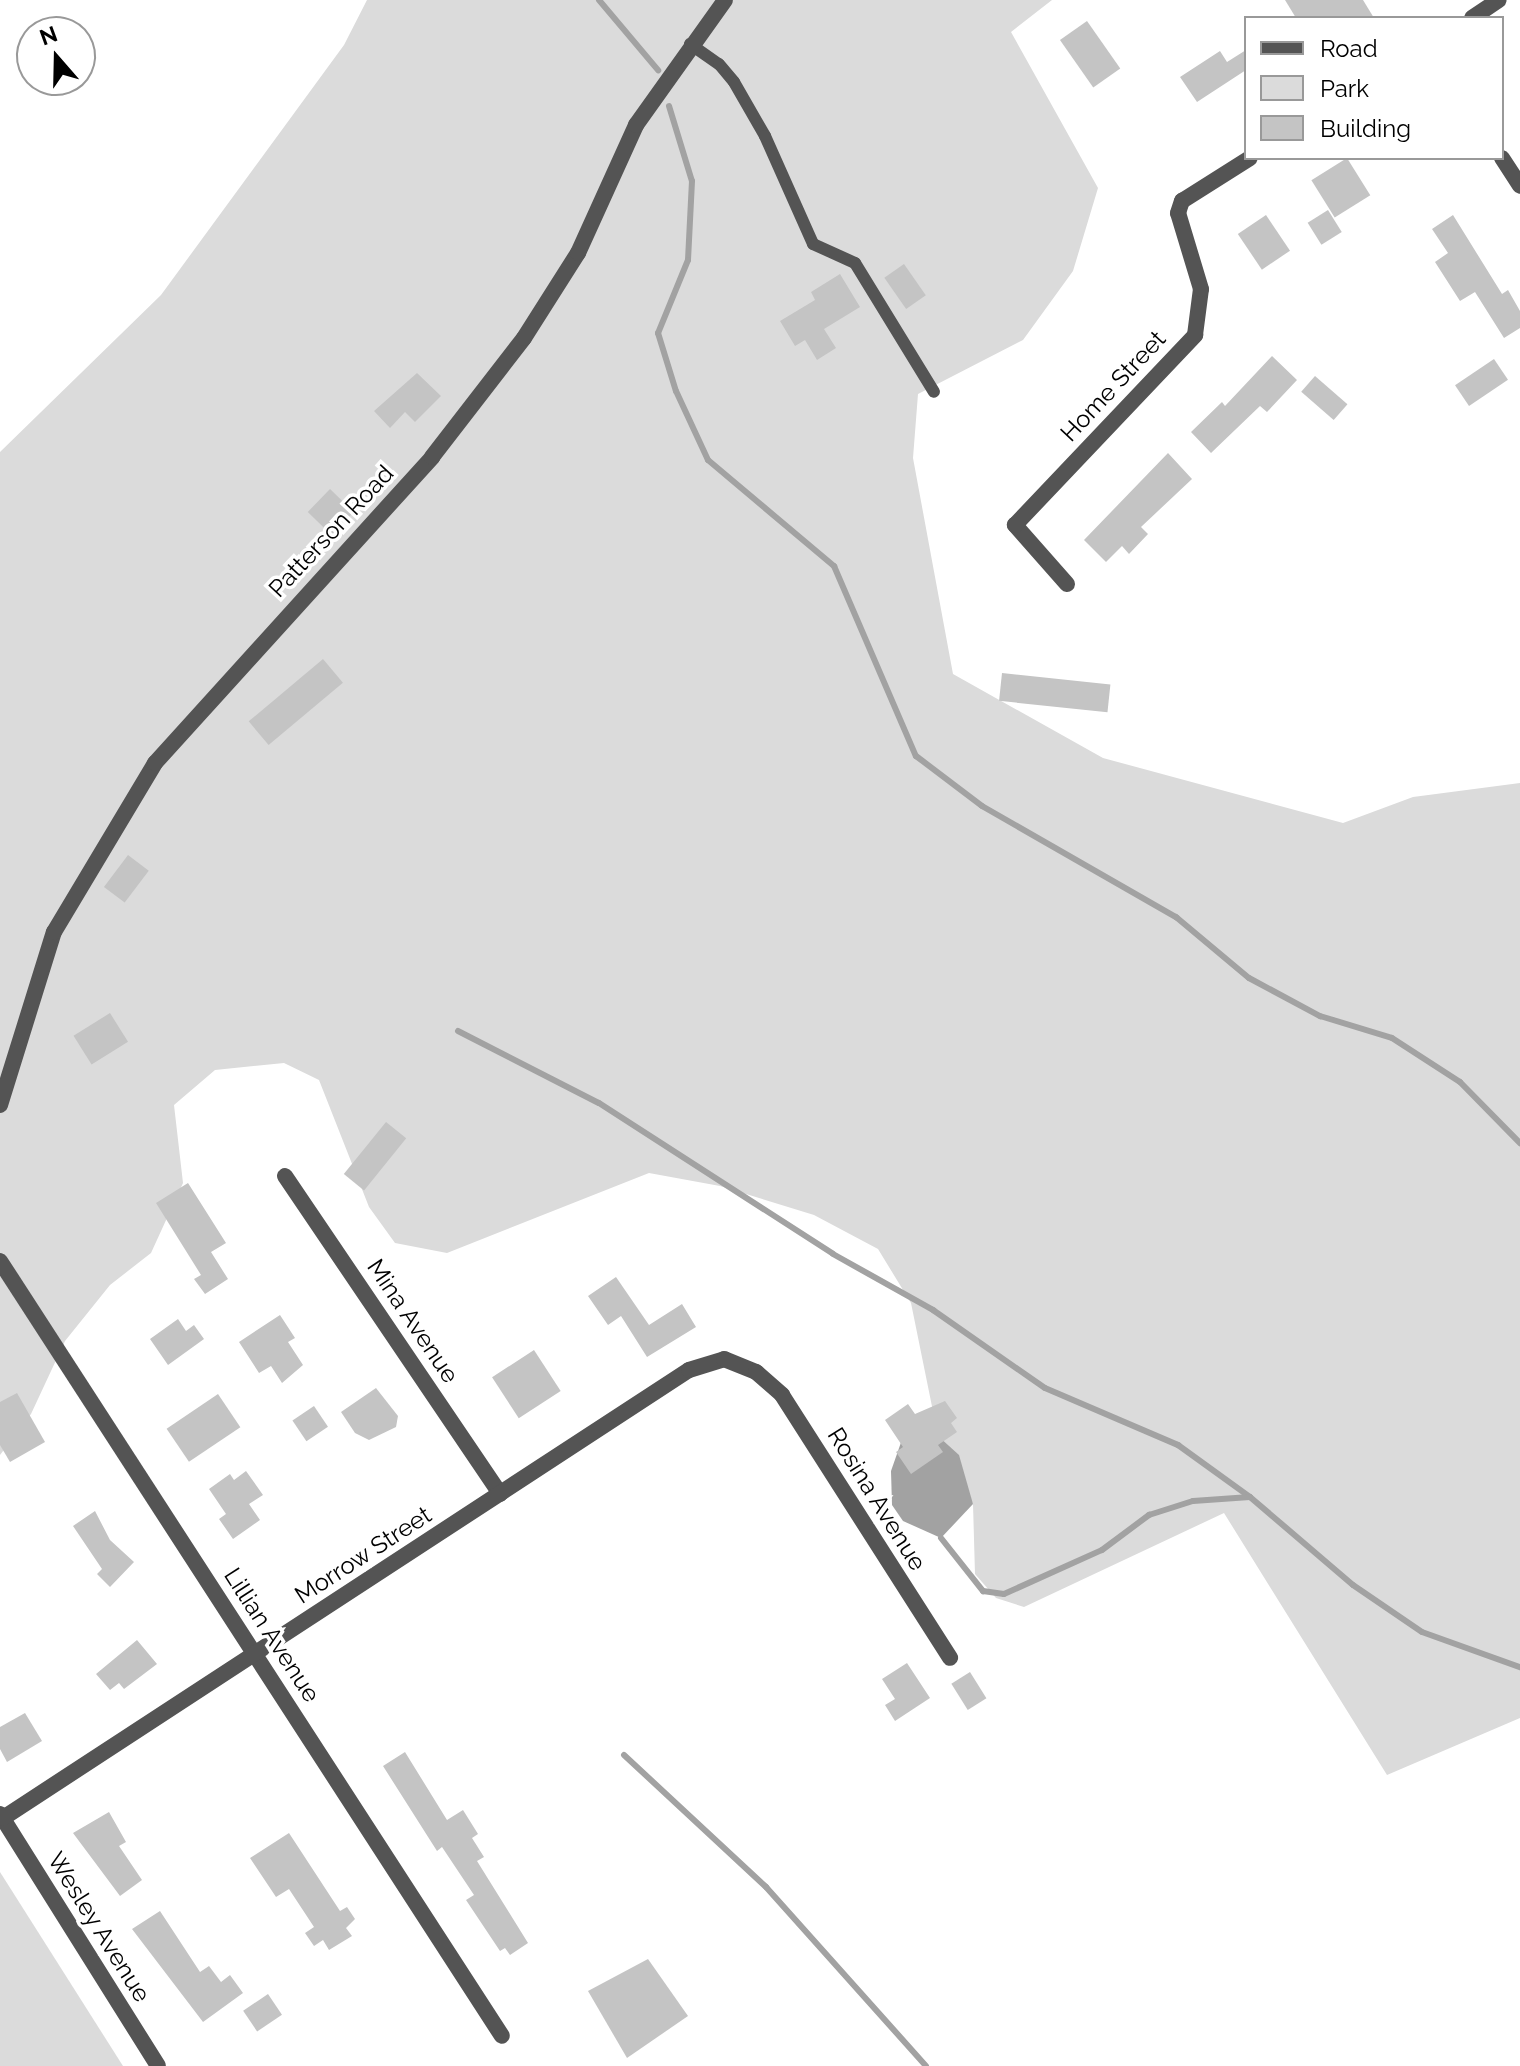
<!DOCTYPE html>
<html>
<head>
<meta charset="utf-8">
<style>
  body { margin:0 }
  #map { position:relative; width:1520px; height:2066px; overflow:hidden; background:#fff; font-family:Raleway,sans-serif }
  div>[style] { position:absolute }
  .green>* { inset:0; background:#dbdbdb }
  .water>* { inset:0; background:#a2a2a2 }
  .stream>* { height:6px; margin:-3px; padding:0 3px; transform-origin:3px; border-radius:3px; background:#a2a2a2 }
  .building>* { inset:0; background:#c4c4c4; transform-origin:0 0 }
  .service>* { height:12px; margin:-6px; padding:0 6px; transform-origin:6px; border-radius:6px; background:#545454 }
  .minor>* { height:16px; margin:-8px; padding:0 8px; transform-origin:8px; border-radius:8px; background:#545454 }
  .tertiary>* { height:16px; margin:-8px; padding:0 8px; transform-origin:8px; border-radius:8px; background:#545454 }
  span { translate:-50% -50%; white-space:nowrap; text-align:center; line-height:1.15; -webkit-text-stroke:7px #fff; paint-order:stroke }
  .street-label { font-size:24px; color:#000 }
  .legend { position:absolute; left:1244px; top:16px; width:260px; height:144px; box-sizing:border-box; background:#fff; border:2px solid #999; margin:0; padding:10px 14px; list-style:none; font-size:24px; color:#000 }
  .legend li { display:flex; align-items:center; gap:16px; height:40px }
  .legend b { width:40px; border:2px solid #999 }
  .north { position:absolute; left:16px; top:16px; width:80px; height:80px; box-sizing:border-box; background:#fff; border:2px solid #999; border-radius:50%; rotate:340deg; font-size:22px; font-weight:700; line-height:32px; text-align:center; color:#000 }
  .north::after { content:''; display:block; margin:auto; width:28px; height:36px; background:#000; clip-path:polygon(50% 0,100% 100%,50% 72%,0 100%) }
</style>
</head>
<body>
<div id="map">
  <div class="green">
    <i style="clip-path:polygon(367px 0,1052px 0,1011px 32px,1098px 188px,1073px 271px,1023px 340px,918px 394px,913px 458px,953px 674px,1103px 758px,1343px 823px,1413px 797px,1520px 783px,1520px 1718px,1387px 1775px,1224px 1513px,1024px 1607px,996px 1598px,975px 1574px,973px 1504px,938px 1436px,911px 1303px,878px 1249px,814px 1215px,720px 1186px,649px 1173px,447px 1253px,395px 1243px,369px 1207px,319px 1080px,284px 1063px,215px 1070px,174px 1105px,183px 1183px,151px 1253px,110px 1285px,65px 1341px,31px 1414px,0 1455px,0 452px,161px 295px,344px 45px)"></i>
    <i style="clip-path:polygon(0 1872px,123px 2066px,0 2066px)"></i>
  </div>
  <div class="water">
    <i style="clip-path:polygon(905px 1431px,938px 1436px,959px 1455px,973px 1504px,941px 1538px,903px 1521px,892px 1505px,891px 1471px)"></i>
  </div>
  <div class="stream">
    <i style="left:599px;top:0;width:92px;rotate:49.9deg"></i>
    <i style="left:669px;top:106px;width:78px;rotate:73deg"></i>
    <i style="left:692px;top:181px;width:79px;rotate:92.9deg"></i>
    <i style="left:688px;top:260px;width:79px;rotate:112.3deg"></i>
    <i style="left:658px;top:333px;width:61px;rotate:72.8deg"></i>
    <i style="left:676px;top:391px;width:76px;rotate:65.1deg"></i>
    <i style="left:708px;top:460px;width:165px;rotate:40.1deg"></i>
    <i style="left:834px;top:566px;width:207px;rotate:66.7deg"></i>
    <i style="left:916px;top:756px;width:83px;rotate:37.1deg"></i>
    <i style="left:982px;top:806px;width:224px;rotate:29.8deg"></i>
    <i style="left:1176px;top:917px;width:95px;rotate:39.9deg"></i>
    <i style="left:1249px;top:978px;width:81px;rotate:28.2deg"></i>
    <i style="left:1320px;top:1016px;width:75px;rotate:17deg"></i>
    <i style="left:1392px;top:1038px;width:81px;rotate:32.9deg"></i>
    <i style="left:1460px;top:1082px;width:86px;rotate:45.5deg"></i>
    <i style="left:458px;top:1031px;width:158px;rotate:27.1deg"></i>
    <i style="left:599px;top:1103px;width:278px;rotate:32.8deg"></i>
    <i style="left:833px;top:1254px;width:115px;rotate:29.2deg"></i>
    <i style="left:933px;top:1310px;width:136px;rotate:34.9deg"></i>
    <i style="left:1045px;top:1388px;width:145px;rotate:23.2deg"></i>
    <i style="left:1178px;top:1445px;width:89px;rotate:35.8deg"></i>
    <i style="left:1250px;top:1497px;width:135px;rotate:40.5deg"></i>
    <i style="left:1353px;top:1585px;width:83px;rotate:34.3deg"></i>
    <i style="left:1422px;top:1632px;width:104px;rotate:19.7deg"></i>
    <i style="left:941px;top:1538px;width:68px;rotate:51.6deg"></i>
    <i style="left:983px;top:1591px;width:21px;rotate:8deg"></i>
    <i style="left:1004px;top:1594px;width:107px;rotate:-24.2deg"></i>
    <i style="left:1102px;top:1550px;width:59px;rotate:-36.7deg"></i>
    <i style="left:1149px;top:1515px;width:46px;rotate:-17.7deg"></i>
    <i style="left:1193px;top:1501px;width:57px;rotate:-4deg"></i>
    <i style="left:624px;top:1755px;width:194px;rotate:42.9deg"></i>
    <i style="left:766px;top:1887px;width:240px;rotate:48.2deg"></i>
  </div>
  <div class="building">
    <i style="clip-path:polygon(1285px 0,1363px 0,1374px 18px,1296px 18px)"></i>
    <i style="left:1087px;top:21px;width:58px;height:33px;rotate:55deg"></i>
    <i style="clip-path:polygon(1246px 50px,1246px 70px,1197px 102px,1180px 77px,1220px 51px,1227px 62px)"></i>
    <i style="left:1347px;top:158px;width:44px;height:42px;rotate:58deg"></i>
    <i style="left:1328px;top:210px;width:26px;height:24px;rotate:58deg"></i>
    <i style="left:1266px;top:215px;width:43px;height:34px;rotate:56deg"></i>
    <i style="clip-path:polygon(1453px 215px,1502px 294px,1508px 290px,1520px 311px,1520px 328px,1504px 338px,1475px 292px,1460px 301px,1435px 262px,1448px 253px,1432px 229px)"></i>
    <i style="left:904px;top:264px;width:38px;height:24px;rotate:55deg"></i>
    <i style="clip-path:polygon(840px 274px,860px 307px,824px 329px,836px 348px,817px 360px,805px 340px,795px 346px,780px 321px,815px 300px,811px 292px)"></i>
    <i style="clip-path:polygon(1272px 356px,1297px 380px,1267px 412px,1260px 406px,1211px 453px,1191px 432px,1222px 402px,1225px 406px)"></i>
    <i style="left:1494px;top:359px;width:25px;height:47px;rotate:56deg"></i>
    <i style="clip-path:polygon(417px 373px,441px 396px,415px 422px,405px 412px,390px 428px,374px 411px)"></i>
    <i style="left:1315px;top:376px;width:43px;height:21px;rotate:41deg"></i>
    <i style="clip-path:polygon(1168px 453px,1192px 479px,1141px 527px,1148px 534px,1129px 554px,1122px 546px,1106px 562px,1084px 540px)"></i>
    <i style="left:330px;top:489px;width:33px;height:32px;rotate:44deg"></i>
    <i style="left:323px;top:659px;width:31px;height:97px;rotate:50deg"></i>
    <i style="left:1002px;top:673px;width:109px;height:28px;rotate:6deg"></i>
    <i style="left:128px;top:855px;width:26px;height:40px;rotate:37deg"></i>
    <i style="left:110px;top:1013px;width:34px;height:43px;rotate:58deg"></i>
    <i style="left:386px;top:1122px;width:26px;height:67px;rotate:39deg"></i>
    <i style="clip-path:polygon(188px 1183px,226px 1243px,211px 1252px,228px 1279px,205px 1294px,194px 1279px,201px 1275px,156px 1203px)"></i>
    <i style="clip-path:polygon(616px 1277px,649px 1325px,682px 1304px,696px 1327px,647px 1357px,621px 1316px,608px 1325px,588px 1296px)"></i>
    <i style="clip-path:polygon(280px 1315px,295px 1338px,288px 1342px,303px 1365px,282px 1383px,271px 1366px,259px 1373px,239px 1342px)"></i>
    <i style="clip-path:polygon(178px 1319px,186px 1331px,194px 1325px,204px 1339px,168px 1365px,150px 1339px)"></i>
    <i style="left:534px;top:1350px;width:49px;height:50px;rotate:57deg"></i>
    <i style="clip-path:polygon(376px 1388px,398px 1416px,396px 1427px,369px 1440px,355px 1433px,341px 1412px)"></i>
    <i style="clip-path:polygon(17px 1393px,45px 1442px,10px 1462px,0 1445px,0 1402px)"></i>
    <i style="left:218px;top:1394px;width:40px;height:62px;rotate:56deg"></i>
    <i style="clip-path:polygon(945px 1401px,957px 1418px,951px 1423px,957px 1432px,938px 1445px,943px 1452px,911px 1474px,896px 1452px,903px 1447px,885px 1420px,908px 1404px,915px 1414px)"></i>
    <i style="left:314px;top:1406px;width:25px;height:26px;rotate:56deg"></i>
    <i style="clip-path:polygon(246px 1471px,263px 1495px,249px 1504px,260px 1520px,233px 1539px,219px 1519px,226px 1514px,209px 1489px,230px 1474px,234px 1480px)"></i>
    <i style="clip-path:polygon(95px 1511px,110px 1540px,134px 1562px,110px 1587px,97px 1574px,102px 1569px,73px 1526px)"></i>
    <i style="clip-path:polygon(137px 1640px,157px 1664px,124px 1689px,119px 1683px,110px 1690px,96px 1674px)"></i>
    <i style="clip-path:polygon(907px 1663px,930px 1698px,895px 1721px,885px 1705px,895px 1699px,882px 1679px)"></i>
    <i style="left:970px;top:1672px;width:31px;height:22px;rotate:58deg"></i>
    <i style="clip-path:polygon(25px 1713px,42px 1741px,7px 1762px,0 1749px,0 1727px)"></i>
    <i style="clip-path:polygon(405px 1752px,447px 1820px,463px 1810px,478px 1834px,472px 1838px,484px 1857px,477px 1861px,528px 1943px,510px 1955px,505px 1948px,500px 1951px,466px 1900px,474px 1895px,442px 1847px,437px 1851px,383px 1766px)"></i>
    <i style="clip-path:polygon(109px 1812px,126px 1842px,119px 1846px,142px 1880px,120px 1896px,73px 1833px)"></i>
    <i style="clip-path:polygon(289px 1833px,340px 1911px,347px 1907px,355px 1919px,346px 1928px,352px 1936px,329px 1950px,323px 1940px,314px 1946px,305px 1933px,314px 1927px,289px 1889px,276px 1897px,250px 1858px)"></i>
    <i style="clip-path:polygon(160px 1911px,200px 1972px,209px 1966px,221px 1982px,230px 1975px,243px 1993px,203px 2022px,132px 1929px)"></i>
    <i style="clip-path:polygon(648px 1959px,688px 2016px,627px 2058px,588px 1991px)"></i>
    <i style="left:268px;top:1994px;width:25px;height:30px;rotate:56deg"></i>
  </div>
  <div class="service">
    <i style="left:690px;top:44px;width:35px;rotate:35deg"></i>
    <i style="left:719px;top:64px;width:23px;rotate:50deg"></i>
    <i style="left:734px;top:82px;width:62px;rotate:60.1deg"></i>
    <i style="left:765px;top:136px;width:118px;rotate:66deg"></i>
    <i style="left:813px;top:244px;width:46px;rotate:24.3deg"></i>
    <i style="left:855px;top:263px;width:151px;rotate:58.5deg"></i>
  </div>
  <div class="minor">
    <i style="left:1472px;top:18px;width:32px;rotate:-34deg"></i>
    <i style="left:1502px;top:158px;width:33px;rotate:57deg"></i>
    <i style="left:1067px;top:584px;width:79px;rotate:-131.4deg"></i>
    <i style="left:1015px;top:525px;width:262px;rotate:-46.5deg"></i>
    <i style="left:1195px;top:335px;width:46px;rotate:-82.6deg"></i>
    <i style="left:1201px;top:289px;width:79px;rotate:-106.8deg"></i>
    <i style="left:1178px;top:213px;width:13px;rotate:-72deg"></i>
    <i style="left:1182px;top:201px;width:80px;rotate:-32.3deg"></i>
    <i style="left:285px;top:1176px;width:384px;rotate:55.9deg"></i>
    <i style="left:0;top:1261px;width:923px;rotate:57.07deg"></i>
    <i style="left:0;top:1814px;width:297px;rotate:57.9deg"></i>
    <i style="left:3px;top:1818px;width:819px;rotate:-33.15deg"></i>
    <i style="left:689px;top:1370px;width:37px;rotate:-17deg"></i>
    <i style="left:724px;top:1359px;width:35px;rotate:22deg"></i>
    <i style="left:756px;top:1372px;width:35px;rotate:41deg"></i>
    <i style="left:782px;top:1395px;width:312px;rotate:57.4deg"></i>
  </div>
  <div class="tertiary">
    <i style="left:0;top:1105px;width:181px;rotate:-72.7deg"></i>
    <i style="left:54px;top:932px;width:197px;rotate:-59.1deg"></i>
    <i style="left:155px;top:763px;width:413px;rotate:-47.8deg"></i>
    <i style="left:432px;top:457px;width:150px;rotate:-52.3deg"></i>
    <i style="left:524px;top:338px;width:101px;rotate:-57.6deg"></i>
    <i style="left:578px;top:253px;width:141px;rotate:-65.6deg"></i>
    <i style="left:636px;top:125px;width:153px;rotate:-54.5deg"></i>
  </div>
  <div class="street-label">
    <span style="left:1113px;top:386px;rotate:-47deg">Home Street</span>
    <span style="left:331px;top:531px;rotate:-47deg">Patterson Road</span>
    <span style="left:413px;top:1321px;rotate:56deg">Mina Avenue</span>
    <span style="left:877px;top:1499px;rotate:58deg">Rosina Avenue</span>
    <span style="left:363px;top:1555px;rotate:-33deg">Morrow Street</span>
    <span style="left:272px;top:1635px;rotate:57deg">Lillian Avenue</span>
    <span style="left:99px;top:1927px;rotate:58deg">Wesley Avenue</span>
  </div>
  <ul class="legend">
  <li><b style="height:10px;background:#545454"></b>Road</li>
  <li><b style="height:22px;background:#dbdbdb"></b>Park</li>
  <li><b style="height:22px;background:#c4c4c4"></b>Building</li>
  </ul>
  <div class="north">N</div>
</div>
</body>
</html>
